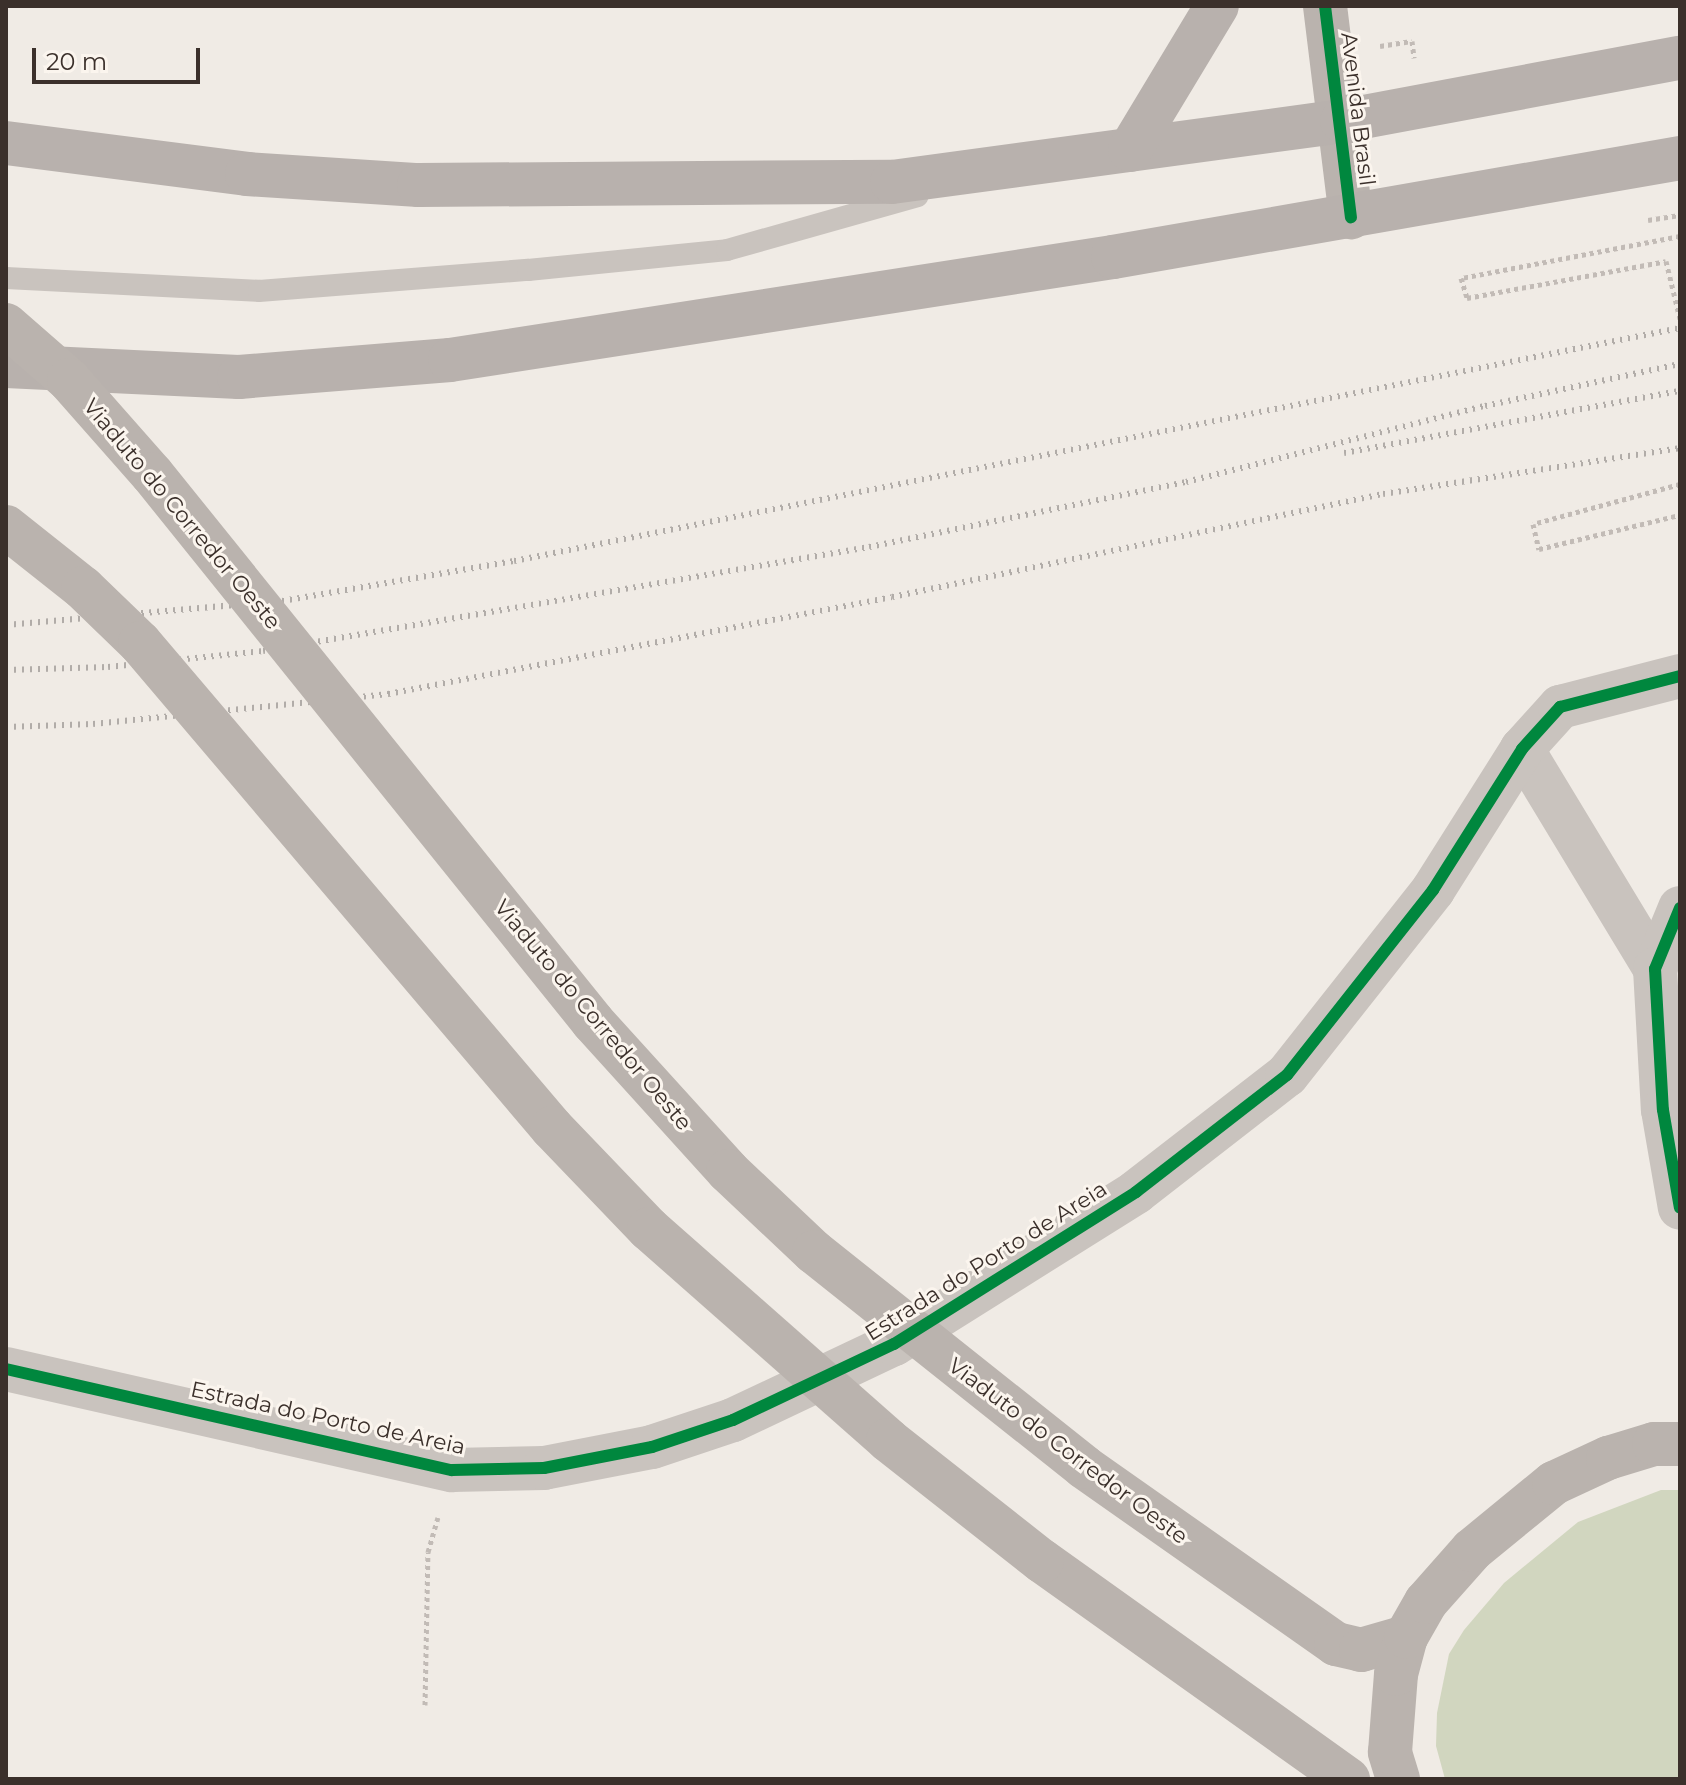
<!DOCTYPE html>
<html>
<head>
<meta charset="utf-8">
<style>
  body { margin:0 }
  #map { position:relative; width:1686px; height:1785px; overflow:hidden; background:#f0ebe5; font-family:Montserrat,sans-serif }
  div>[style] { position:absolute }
  .green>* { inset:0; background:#d1d6bf }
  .path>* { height:5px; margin-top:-2.5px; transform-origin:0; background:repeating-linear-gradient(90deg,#c2bbb6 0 4px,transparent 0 8px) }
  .service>* { height:22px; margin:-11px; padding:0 11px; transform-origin:11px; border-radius:11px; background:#c9c3be }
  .minor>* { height:44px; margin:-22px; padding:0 22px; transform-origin:22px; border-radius:22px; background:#c9c3be }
  .secondary>* { height:44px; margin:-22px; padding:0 22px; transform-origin:22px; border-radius:22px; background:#bab3ae }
  .primary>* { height:44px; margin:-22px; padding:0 22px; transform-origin:22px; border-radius:22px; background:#b8b1ad }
  .rail>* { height:6px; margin-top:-3px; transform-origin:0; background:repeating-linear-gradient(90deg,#b1aca8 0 2px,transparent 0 8px) }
  .secondary-bridge>* { height:44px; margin:-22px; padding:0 22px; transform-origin:22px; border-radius:22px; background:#bab3ae }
  .cycleway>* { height:12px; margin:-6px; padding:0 6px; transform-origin:6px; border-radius:6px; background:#00873e }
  span { translate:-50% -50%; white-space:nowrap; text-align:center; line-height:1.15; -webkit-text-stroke:6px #fbf5ee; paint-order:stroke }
  .street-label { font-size:22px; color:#3b302b }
  .frame { position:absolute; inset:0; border:8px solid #3b302b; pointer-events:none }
  .scale { position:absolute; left:32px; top:48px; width:168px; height:36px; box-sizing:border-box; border:4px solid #3b302b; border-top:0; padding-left:10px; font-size:24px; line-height:28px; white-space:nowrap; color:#3b302b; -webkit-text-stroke:6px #fbf5ee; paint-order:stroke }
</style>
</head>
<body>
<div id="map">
  <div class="green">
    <i style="clip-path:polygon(1661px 1490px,1680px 1490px,1680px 1779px,1445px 1779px,1436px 1746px,1437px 1713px,1449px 1654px,1464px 1630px,1504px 1583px,1578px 1522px)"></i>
  </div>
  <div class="path">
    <i style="left:1380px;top:46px;width:32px;rotate:-9deg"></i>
    <i style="left:1412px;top:41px;width:17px;rotate:83deg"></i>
    <i style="left:1648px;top:220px;width:32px;rotate:-9deg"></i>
    <i style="left:1680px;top:236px;width:223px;rotate:169.1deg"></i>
    <i style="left:1461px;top:278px;width:21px;rotate:73deg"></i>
    <i style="left:1467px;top:298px;width:202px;rotate:-10.5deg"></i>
    <i style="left:1666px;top:261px;width:60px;rotate:76.4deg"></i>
    <i style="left:1680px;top:484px;width:152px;rotate:164.8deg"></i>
    <i style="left:1533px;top:524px;width:26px;rotate:77deg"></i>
    <i style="left:1539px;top:549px;width:145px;rotate:-13.6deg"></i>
    <i style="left:425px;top:1705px;width:153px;rotate:-88.9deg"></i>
    <i style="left:428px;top:1552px;width:36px;rotate:-74deg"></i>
  </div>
  <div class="service">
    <i style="left:6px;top:278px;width:253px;rotate:2.9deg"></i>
    <i style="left:259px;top:291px;width:270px;rotate:-4.5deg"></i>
    <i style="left:528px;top:270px;width:200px;rotate:-5.7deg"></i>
    <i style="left:727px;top:250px;width:198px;rotate:-15.8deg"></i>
  </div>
  <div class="minor">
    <i style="left:1522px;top:749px;width:257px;rotate:58.8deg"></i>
    <i style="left:1680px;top:908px;width:66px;rotate:112.3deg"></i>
    <i style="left:1655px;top:969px;width:141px;rotate:86.8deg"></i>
    <i style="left:1663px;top:1110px;width:99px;rotate:80.2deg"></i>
    <i style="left:6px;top:1369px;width:457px;rotate:12.8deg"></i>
    <i style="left:452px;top:1470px;width:92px;rotate:-1.2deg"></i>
    <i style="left:544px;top:1468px;width:110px;rotate:-11deg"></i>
    <i style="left:652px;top:1447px;width:85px;rotate:-18.4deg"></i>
    <i style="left:733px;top:1420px;width:178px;rotate:-25.3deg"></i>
    <i style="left:894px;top:1344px;width:286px;rotate:-32.1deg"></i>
    <i style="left:1136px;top:1192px;width:191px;rotate:-37.8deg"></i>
    <i style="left:1287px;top:1075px;width:236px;rotate:-51.7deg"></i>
    <i style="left:1433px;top:890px;width:167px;rotate:-57.7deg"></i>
    <i style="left:1522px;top:749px;width:57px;rotate:-47.9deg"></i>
    <i style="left:1560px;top:707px;width:124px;rotate:-14.5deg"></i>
  </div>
  <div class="secondary">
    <i style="left:1325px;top:6px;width:213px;rotate:83deg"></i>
    <i style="left:1084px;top:1467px;width:308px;rotate:35.1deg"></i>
    <i style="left:1336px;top:1644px;width:26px;rotate:13deg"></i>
    <i style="left:1361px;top:1650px;width:47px;rotate:-16.1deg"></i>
    <i style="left:1042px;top:1561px;width:376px;rotate:35.5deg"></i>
    <i style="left:1398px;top:1779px;width:28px;rotate:-107deg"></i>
    <i style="left:1390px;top:1752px;width:78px;rotate:-85.6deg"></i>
    <i style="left:1396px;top:1674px;width:38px;rotate:-75deg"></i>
    <i style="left:1406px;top:1637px;width:40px;rotate:-60.3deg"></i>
    <i style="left:1426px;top:1602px;width:69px;rotate:-48.5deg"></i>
    <i style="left:1472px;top:1550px;width:106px;rotate:-39.3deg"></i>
    <i style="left:1554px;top:1483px;width:60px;rotate:-24.8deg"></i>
    <i style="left:1608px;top:1458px;width:48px;rotate:-16.9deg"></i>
    <i style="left:1654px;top:1444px;width:26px"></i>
  </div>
  <div class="primary">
    <i style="left:6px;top:143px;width:243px;rotate:7.3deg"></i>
    <i style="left:247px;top:174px;width:172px;rotate:3.7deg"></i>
    <i style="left:419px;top:185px;width:473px;rotate:-0.4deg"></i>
    <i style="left:892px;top:182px;width:454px;rotate:-7.7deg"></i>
    <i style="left:1342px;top:121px;width:344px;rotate:-10.6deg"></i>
    <i style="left:1130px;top:150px;width:168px;rotate:-58.9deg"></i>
    <i style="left:6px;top:366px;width:233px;rotate:2.7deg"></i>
    <i style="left:239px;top:377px;width:212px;rotate:-4.6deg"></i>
    <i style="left:450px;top:360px;width:671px;rotate:-8.83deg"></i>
    <i style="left:1113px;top:257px;width:576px;rotate:-9.9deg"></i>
  </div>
  <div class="rail">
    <i style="left:1344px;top:453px;width:342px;rotate:-10.5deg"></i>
    <i style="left:6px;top:625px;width:277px;rotate:-5deg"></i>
    <i style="left:282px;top:601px;width:235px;rotate:-9.8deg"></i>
    <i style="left:514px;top:561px;width:1189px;rotate:-11.3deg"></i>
    <i style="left:6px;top:670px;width:102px;rotate:-1.7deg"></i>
    <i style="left:108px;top:667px;width:156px;rotate:-5.9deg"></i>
    <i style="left:263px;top:651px;width:615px;rotate:-9.74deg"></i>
    <i style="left:869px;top:547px;width:324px;rotate:-11.6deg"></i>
    <i style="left:1186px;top:482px;width:309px;rotate:-14.3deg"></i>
    <i style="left:1485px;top:406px;width:199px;rotate:-12.2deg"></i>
    <i style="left:6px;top:727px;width:87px;rotate:-2deg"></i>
    <i style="left:93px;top:724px;width:297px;rotate:-5.8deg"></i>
    <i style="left:388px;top:694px;width:513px;rotate:-10.89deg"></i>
    <i style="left:892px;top:597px;width:502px;rotate:-11.85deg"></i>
    <i style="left:1383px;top:494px;width:301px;rotate:-8.8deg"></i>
  </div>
  <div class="secondary-bridge">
    <i style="left:6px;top:325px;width:84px;rotate:41.1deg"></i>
    <i style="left:69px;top:380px;width:125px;rotate:48.6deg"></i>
    <i style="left:152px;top:474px;width:703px;rotate:51.17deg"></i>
    <i style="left:593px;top:1022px;width:201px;rotate:47.8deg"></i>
    <i style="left:728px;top:1171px;width:118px;rotate:43.3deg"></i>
    <i style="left:814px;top:1252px;width:345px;rotate:38.5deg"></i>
    <i style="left:6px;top:527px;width:98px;rotate:38.4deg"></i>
    <i style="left:83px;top:588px;width:79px;rotate:44deg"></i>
    <i style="left:140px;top:643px;width:636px;rotate:49.65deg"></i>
    <i style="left:552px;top:1128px;width:140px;rotate:46.2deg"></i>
    <i style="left:649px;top:1229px;width:319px;rotate:41.4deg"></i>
    <i style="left:888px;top:1440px;width:196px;rotate:38.2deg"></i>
  </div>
  <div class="cycleway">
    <i style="left:1325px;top:6px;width:213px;rotate:83deg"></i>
    <i style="left:1680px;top:908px;width:66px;rotate:112.3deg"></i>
    <i style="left:1655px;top:969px;width:141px;rotate:86.8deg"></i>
    <i style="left:1663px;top:1110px;width:99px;rotate:80.2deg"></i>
    <i style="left:6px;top:1369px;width:457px;rotate:12.8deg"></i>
    <i style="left:452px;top:1470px;width:92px;rotate:-1.2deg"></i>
    <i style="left:544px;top:1468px;width:110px;rotate:-11deg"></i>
    <i style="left:652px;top:1447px;width:85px;rotate:-18.4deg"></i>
    <i style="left:733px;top:1420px;width:178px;rotate:-25.3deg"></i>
    <i style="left:894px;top:1344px;width:286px;rotate:-32.1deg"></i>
    <i style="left:1136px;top:1192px;width:191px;rotate:-37.8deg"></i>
    <i style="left:1287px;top:1075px;width:236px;rotate:-51.7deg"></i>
    <i style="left:1433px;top:890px;width:167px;rotate:-57.7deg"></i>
    <i style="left:1522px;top:749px;width:57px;rotate:-47.9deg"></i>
    <i style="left:1560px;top:707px;width:124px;rotate:-14.5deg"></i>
  </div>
  <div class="street-label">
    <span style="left:1358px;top:109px;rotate:83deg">Avenida Brasil</span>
    <span style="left:182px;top:514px;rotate:50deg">Viaduto do Corredor Oeste</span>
    <span style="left:593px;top:1015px;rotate:50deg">Viaduto do Corredor Oeste</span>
    <span style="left:986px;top:1261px;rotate:-32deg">Estrada do Porto de Areia</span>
    <span style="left:328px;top:1418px;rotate:12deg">Estrada do Porto de Areia</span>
    <span style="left:1068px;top:1451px;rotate:37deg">Viaduto do Corredor Oeste</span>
  </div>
  <div class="frame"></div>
  <div class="scale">20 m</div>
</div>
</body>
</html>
